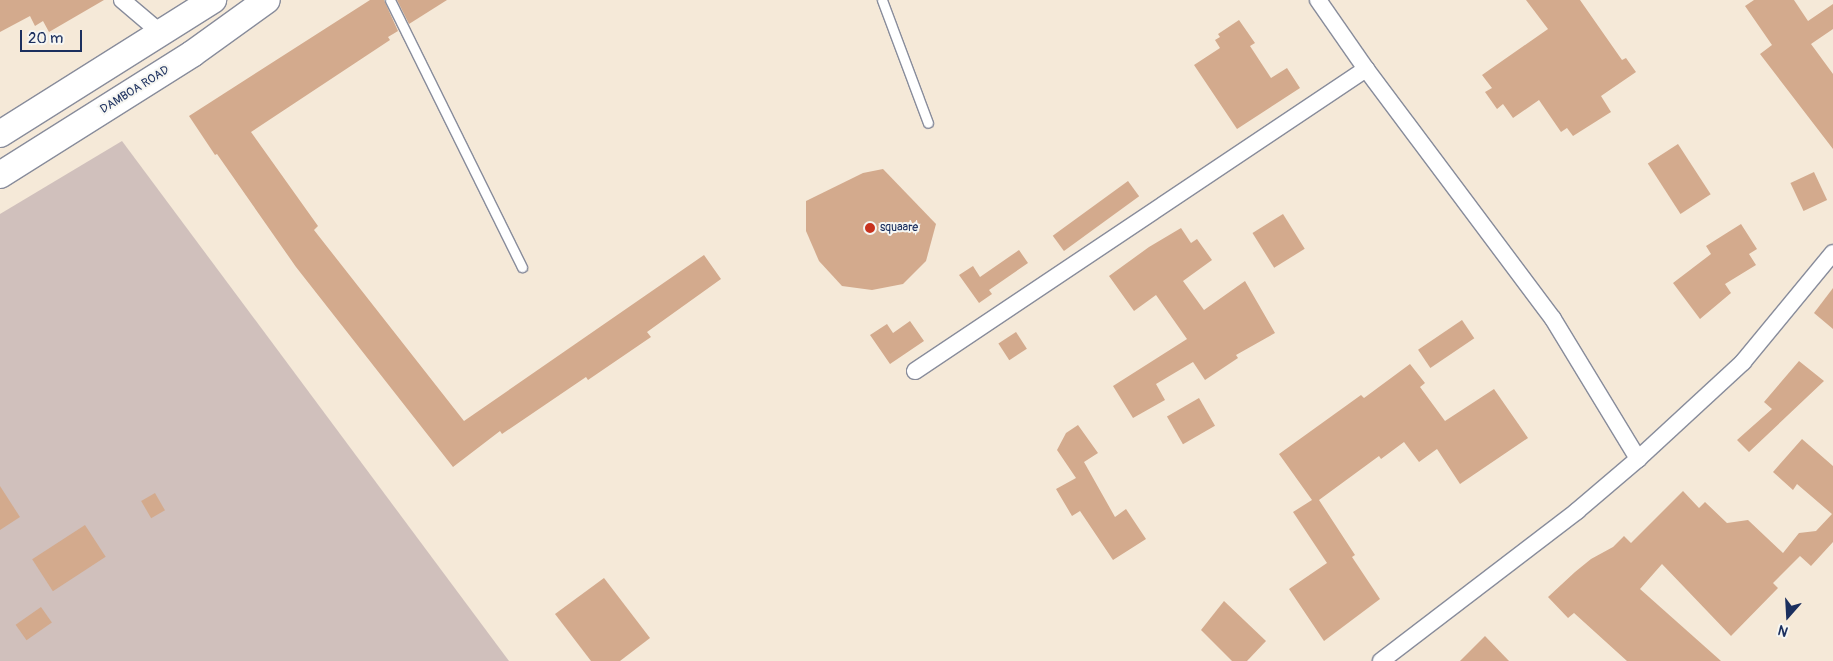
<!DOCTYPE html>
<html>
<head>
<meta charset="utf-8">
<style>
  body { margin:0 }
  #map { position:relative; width:1833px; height:661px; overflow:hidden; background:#f5e9d8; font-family:Pangolin,sans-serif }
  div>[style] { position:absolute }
  .industrial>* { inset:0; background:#d0c0bc }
  .building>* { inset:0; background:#d3aa8d; transform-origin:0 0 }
  .roads { filter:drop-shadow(1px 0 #888c9b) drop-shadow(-1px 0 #888c9b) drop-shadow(0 1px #888c9b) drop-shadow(0 -1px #888c9b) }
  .lane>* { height:9px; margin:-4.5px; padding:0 4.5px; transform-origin:4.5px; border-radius:4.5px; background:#fff }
  .street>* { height:16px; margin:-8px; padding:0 8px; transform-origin:8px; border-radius:8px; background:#fff }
  .primary>* { height:26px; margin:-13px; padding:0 13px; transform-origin:13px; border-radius:13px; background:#fff }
  .dots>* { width:14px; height:14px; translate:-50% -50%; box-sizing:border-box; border:2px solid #f6f6f2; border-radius:50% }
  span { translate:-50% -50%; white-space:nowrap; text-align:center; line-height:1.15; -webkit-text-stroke:4px #f6f6f2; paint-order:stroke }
  .street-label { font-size:12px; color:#1b2f5e }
  .poi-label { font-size:12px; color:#1b2f5e }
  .left { translate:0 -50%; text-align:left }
  .north { position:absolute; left:1763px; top:591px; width:50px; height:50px; -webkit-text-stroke:4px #f6f6f2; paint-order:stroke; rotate:199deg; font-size:14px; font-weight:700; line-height:20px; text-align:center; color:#1b2f5e }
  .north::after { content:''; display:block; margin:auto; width:18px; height:22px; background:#1b2f5e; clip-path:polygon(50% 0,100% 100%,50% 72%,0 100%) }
  .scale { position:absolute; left:20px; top:30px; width:62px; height:22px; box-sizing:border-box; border:2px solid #1b2f5e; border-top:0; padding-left:6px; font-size:15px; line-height:18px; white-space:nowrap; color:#1b2f5e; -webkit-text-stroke:4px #f6f6f2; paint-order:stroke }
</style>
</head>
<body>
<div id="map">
  <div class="industrial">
    <i style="clip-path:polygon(122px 141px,509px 661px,0 661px,0 214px)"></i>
  </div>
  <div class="building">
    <i style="clip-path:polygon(0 0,104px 0,49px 32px,43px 21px,35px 26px,30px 16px,0 32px)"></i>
    <i style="clip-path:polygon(370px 0,384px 0,398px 31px,388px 37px,390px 40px,251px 132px,318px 226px,314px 230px,464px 421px,704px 255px,721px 279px,647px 332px,651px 337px,588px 380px,586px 377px,502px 434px,500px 431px,453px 467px,296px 267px,217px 154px,215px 155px,189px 116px)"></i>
    <i style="clip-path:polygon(397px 0,447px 0,409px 24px)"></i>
    <i style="clip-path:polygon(1526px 0,1580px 0,1622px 60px,1626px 58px,1636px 72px,1601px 96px,1611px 112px,1573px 136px,1567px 128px,1561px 132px,1539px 100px,1513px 118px,1503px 104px,1497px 109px,1485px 92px,1492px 88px,1482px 75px,1548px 29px)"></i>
    <i style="clip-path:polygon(1754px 0,1794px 0,1808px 21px,1833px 4px,1833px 29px,1811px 44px,1833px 74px,1833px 149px,1760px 54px,1772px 45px,1745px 6px)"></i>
    <i style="clip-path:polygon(1239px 20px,1255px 43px,1250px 46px,1271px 78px,1287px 68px,1300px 88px,1237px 129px,1194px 65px,1220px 48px,1215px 40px,1220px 37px,1218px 34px)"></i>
    <i style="left:1678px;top:144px;width:60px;height:36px;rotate:57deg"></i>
    <i style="clip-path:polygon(883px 169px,936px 224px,926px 261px,903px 284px,872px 290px,842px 286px,819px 261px,806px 231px,806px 201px,863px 173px)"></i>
    <i style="left:1814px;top:172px;width:31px;height:26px;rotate:65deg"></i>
    <i style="left:1128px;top:181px;width:19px;height:93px;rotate:54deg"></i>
    <i style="left:1283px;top:214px;width:41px;height:36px;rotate:58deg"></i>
    <i style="clip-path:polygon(1741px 224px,1757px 249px,1749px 254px,1756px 265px,1725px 284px,1731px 293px,1700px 319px,1673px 283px,1711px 254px,1706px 246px)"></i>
    <i style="clip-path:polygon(1181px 228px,1191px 243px,1197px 239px,1212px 260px,1183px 281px,1204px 310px,1245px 281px,1275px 333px,1236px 355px,1238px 358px,1205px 380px,1193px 362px,1156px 384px,1165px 400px,1133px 418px,1113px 386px,1187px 339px,1156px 295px,1134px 311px,1109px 276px,1149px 247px)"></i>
    <i style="clip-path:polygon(1019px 250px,1028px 263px,989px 290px,992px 294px,979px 303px,959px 275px,973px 266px,980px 277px)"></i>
    <i style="clip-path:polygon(1833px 288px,1833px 329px,1814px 313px)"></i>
    <i style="left:1462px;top:320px;width:22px;height:53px;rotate:56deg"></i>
    <i style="clip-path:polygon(910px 321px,924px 341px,890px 364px,870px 335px,887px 324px,893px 333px)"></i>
    <i style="left:1016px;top:332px;width:20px;height:21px;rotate:57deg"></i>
    <i style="clip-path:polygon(1799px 361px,1824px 381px,1749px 452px,1737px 440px,1772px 409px,1764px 402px)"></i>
    <i style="clip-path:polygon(1410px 364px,1425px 383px,1420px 387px,1445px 421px,1494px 389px,1528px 438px,1460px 484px,1437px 449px,1419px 462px,1404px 442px,1381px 459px,1379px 456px,1319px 500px,1355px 555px,1352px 557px,1380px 599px,1324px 641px,1289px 589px,1327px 563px,1293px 512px,1312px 500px,1279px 454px,1361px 395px,1364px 398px)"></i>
    <i style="left:1199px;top:398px;width:32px;height:37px;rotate:60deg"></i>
    <i style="clip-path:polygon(1078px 425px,1098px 453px,1084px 462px,1115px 517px,1126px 509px,1146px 539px,1113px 560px,1080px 511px,1072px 516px,1056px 489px,1076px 478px,1057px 450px,1066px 433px)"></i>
    <i style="clip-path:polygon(1802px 439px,1833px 466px,1833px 542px,1811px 566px,1800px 556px,1773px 583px,1778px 588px,1731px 636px,1662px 564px,1640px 589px,1721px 661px,1627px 661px,1574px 613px,1568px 618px,1548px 597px,1575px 572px,1591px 559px,1613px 547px,1624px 536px,1631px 543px,1683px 491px,1699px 508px,1705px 502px,1727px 523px,1748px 520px,1783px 553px,1799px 533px,1816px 531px,1832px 514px,1797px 484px,1793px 490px,1773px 472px)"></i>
    <i style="clip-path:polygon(0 486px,20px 517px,0 530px)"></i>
    <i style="left:155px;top:493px;width:20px;height:16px;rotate:60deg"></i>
    <i style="left:85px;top:525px;width:38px;height:63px;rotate:57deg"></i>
    <i style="clip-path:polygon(604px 578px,650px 638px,620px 661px,591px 661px,555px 614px)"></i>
    <i style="clip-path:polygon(1224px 601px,1266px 641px,1247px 661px,1232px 661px,1201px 630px)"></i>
    <i style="left:41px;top:607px;width:19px;height:31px;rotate:55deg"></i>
    <i style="clip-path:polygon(1485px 636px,1509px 661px,1460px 661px)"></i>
  </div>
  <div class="roads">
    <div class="lane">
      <i style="left:390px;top:0;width:298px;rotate:63.7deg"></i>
      <i style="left:882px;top:0;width:131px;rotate:69.5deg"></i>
    </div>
    <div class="street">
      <i style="left:122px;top:0;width:52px;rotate:40.4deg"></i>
      <i style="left:1318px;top:0;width:84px;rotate:55.2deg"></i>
      <i style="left:1366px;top:69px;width:312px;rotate:53.2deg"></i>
      <i style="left:1553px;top:319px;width:164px;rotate:58.7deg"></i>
      <i style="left:915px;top:371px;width:543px;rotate:-33.81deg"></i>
      <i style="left:1381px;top:661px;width:247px;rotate:-37.4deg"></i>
      <i style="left:1577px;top:511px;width:80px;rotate:-40.4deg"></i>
      <i style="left:1638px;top:459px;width:143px;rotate:-42.7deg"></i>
      <i style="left:1743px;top:362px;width:141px;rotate:-50.5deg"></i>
    </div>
    <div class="primary">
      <i style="left:0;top:134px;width:252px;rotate:-32.2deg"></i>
      <i style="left:0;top:175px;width:227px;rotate:-32.2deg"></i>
      <i style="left:192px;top:54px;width:92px;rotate:-35.8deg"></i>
    </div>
  </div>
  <div class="dots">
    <i style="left:870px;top:228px;background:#c8321e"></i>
  </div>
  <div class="street-label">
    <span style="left:135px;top:90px;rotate:-32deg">DAMBOA ROAD</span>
  </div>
  <div class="poi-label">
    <span class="left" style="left:880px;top:228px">squaare</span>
  </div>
  <div class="north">N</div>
  <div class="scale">20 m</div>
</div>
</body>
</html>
